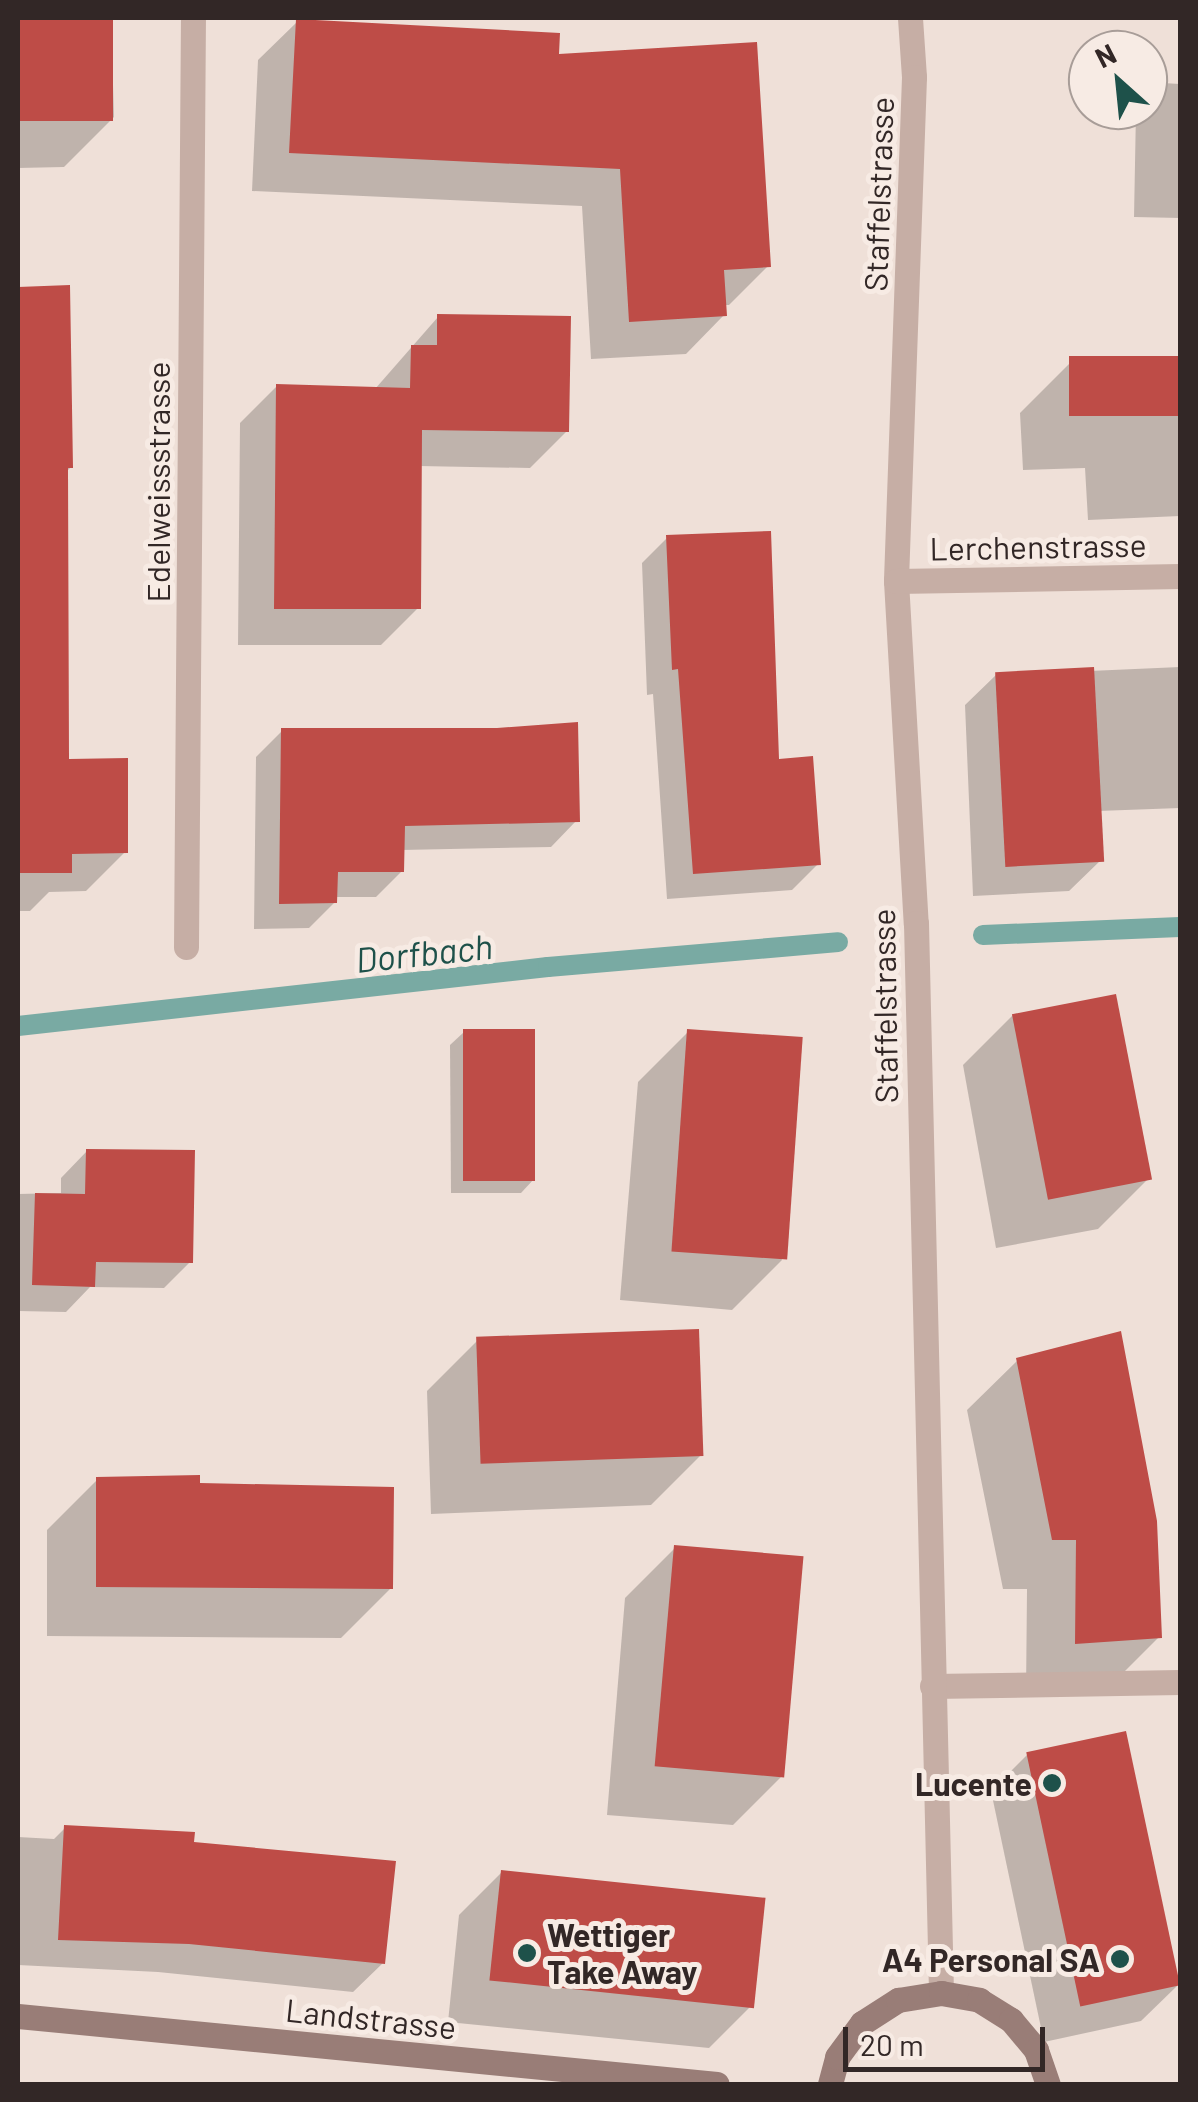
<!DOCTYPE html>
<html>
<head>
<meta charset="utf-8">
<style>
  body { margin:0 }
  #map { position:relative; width:1198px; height:2102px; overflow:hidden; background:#efe0d8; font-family:Barlow,sans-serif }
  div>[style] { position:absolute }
  .shadow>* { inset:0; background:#0003 }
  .stream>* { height:20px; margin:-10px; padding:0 10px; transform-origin:10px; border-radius:10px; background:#79aaa3 }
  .building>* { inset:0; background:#be4c47; transform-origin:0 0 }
  .lane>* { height:25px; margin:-12.5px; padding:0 12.5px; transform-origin:12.5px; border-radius:12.5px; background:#c6aea5 }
  .street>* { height:25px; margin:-12.5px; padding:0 12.5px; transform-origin:12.5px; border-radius:12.5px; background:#c6aea5 }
  .secondary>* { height:25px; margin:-12.5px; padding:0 12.5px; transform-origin:12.5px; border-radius:12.5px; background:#997d77 }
  .dots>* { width:28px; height:28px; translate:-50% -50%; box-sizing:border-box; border:5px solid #f7ebe4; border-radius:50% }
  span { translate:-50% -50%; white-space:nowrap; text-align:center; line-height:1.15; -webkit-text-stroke:10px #f7ebe4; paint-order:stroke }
  .street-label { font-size:32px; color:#322726 }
  .poi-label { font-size:32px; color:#322726; font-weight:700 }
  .right { translate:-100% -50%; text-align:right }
  .left { translate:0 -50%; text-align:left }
  .water-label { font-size:35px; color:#1e514a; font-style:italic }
  .frame { position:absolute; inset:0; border:20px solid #322726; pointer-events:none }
  .north { position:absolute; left:1068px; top:30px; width:100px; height:100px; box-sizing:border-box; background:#f7ebe4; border:2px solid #a89d98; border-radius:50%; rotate:333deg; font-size:28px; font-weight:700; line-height:40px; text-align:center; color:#322726 }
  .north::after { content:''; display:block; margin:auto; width:35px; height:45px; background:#1e514a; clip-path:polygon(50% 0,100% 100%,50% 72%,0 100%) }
  .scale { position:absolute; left:843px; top:2027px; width:202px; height:45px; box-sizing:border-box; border:5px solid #322726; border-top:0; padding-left:12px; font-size:30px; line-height:35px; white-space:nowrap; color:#322726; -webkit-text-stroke:8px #f7ebe4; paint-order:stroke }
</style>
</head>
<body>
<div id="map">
  <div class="shadow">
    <i style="clip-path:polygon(18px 18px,111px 18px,114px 117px,64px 167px,18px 168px)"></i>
    <i style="clip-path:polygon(297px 22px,556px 56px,768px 266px,729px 305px,724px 305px,724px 315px,686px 354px,591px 359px,582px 206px,252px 191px,258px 60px)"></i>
    <i style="clip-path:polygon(1163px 83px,1180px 84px,1180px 218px,1134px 217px,1136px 110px,1148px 110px,1148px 98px)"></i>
    <i style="clip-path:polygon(67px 288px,71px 467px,65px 473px,67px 762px,125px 852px,86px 891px,49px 892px,30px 911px,18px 911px,18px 289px)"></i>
    <i style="clip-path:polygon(438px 317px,567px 431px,530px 468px,419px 466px,418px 608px,381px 645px,238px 645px,240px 423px,277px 386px,375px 389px)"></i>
    <i style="clip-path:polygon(1180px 359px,1180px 516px,1088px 520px,1085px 468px,1023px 470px,1020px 413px,1070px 363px)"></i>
    <i style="clip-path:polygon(668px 537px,777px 762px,818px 864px,792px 890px,667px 899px,653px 694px,647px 695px,642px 563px)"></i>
    <i style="clip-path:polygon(1180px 667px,1180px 808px,1098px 811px,1100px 861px,1069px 891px,973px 896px,965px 705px,996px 675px)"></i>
    <i style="clip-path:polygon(282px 731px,577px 820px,551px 847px,402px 850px,402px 871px,376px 897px,335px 897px,335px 902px,309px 928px,254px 929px,256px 757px)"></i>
    <i style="clip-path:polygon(1013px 1015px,1148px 1179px,1098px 1229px,996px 1248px,963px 1065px)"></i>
    <i style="clip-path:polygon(464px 1032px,534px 1179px,521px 1193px,451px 1193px,450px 1045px)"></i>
    <i style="clip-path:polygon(688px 1032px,782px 1260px,732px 1310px,620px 1300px,638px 1082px)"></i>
    <i style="clip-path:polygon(87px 1151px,190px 1262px,164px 1288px,90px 1287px,66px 1312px,18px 1311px,18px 1194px,61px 1193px,61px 1178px)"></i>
    <i style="clip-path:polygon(477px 1341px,701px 1455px,651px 1505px,431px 1514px,427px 1391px)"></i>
    <i style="clip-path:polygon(1018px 1360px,1159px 1637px,1109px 1687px,1026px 1693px,1027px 1589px,1003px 1589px,967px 1410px)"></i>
    <i style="clip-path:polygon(97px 1480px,197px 1486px,391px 1588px,341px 1638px,47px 1636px,47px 1530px)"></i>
    <i style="clip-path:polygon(675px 1548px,783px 1775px,733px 1825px,607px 1815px,625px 1598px)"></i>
    <i style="clip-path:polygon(1027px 1755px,1177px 1986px,1141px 2021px,1044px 2042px,991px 1791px)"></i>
    <i style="clip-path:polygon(65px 1828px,192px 1844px,383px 1963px,353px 1992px,158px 1972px,18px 1965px,18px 1837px,54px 1839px)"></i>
    <i style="clip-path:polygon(502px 1872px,752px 2005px,709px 2048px,448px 2022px,459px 1915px)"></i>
  </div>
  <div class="stream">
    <i style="left:983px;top:935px;width:197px;rotate:-2.3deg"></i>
    <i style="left:18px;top:1026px;width:533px;rotate:-6.35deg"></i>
    <i style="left:548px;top:967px;width:291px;rotate:-4.9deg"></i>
  </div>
  <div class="building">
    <i style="left:18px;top:18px;width:95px;height:103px"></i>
    <i style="clip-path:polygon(296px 19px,560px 33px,559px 54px,757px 42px,771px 267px,724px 270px,727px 316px,629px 322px,620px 169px,289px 153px)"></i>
    <i style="clip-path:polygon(70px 285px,73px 468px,68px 468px,69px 759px,128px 758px,128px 853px,72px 854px,72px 873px,18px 873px,18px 287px)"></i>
    <i style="clip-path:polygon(437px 314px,571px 316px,569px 432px,422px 430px,421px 609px,274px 609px,276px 384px,410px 388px,411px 345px,437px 345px)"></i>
    <i style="left:1180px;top:356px;width:60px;height:111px;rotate:90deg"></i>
    <i style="clip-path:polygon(771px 531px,779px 759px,813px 756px,821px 865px,693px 874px,678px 669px,672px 670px,666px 535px)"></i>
    <i style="left:1094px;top:667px;width:195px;height:99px;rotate:87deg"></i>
    <i style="clip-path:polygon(578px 722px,580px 822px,405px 826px,404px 872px,338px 872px,337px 903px,279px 904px,281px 728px,497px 728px)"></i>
    <i style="left:1116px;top:994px;width:189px;height:106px;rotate:79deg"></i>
    <i style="left:463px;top:1029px;width:72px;height:152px"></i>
    <i style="left:687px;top:1029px;width:116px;height:223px;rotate:4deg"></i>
    <i style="clip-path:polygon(86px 1149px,195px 1150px,193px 1263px,96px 1262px,95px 1287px,32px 1285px,35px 1193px,85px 1194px)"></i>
    <i style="left:699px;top:1329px;width:127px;height:223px;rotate:88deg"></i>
    <i style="clip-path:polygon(1121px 1331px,1157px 1521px,1162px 1638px,1075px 1644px,1076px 1540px,1052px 1540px,1016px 1358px)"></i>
    <i style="clip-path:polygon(200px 1475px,200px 1483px,394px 1487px,393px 1589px,96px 1587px,96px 1477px)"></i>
    <i style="left:674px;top:1545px;width:130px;height:222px;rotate:5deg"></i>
    <i style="left:1126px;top:1731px;width:260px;height:102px;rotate:78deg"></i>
    <i style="clip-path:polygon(64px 1825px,195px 1832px,194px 1842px,396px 1861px,385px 1964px,189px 1944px,58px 1940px)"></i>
    <i style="left:501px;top:1870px;width:266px;height:111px;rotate:6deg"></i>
  </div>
  <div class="lane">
    <i style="left:932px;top:1686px;width:248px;rotate:-0.9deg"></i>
  </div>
  <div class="street">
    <i style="left:910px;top:18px;width:59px;rotate:86.1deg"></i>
    <i style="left:914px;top:77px;width:504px;rotate:92.05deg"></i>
    <i style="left:896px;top:581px;width:343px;rotate:86.7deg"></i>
    <i style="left:916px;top:923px;width:1070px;rotate:88.66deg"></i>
    <i style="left:896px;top:581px;width:284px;rotate:-1deg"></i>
    <i style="left:186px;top:947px;width:929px;rotate:-89.57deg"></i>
  </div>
  <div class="secondary">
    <i style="left:18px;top:2016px;width:702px;rotate:5.56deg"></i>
    <i style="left:830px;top:2084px;width:28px;rotate:-75deg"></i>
    <i style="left:837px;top:2057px;width:42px;rotate:-53.7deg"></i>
    <i style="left:862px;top:2023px;width:43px;rotate:-32.6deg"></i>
    <i style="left:898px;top:2000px;width:44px;rotate:-9.2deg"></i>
    <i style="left:941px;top:1993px;width:39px;rotate:10deg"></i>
    <i style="left:979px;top:2000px;width:38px;rotate:32deg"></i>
    <i style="left:1011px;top:2020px;width:39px;rotate:50deg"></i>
    <i style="left:1036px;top:2050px;width:36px;rotate:71deg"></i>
  </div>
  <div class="dots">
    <i style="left:1052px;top:1783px;background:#1e514a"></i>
    <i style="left:527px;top:1953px;background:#1e514a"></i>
    <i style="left:1120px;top:1959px;background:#1e514a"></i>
  </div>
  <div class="street-label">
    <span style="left:878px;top:194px;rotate:-88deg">Staffelstrasse</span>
    <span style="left:157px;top:482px;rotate:-90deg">Edelweissstrasse</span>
    <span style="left:1038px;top:546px;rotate:-1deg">Lerchenstrasse</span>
    <span style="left:884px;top:1006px;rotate:-91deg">Staffelstrasse</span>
    <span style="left:371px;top:2018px;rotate:6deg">Landstrasse</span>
  </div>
  <div class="poi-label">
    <span class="right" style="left:1032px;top:1783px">Lucente</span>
    <span class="left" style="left:547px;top:1953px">Wettiger<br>Take Away</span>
    <span class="right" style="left:1100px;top:1959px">A4 Personal SA</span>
  </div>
  <div class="water-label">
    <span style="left:424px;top:952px;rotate:-6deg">Dorfbach</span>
  </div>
  <div class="frame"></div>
  <div class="north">N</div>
  <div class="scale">20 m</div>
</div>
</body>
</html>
